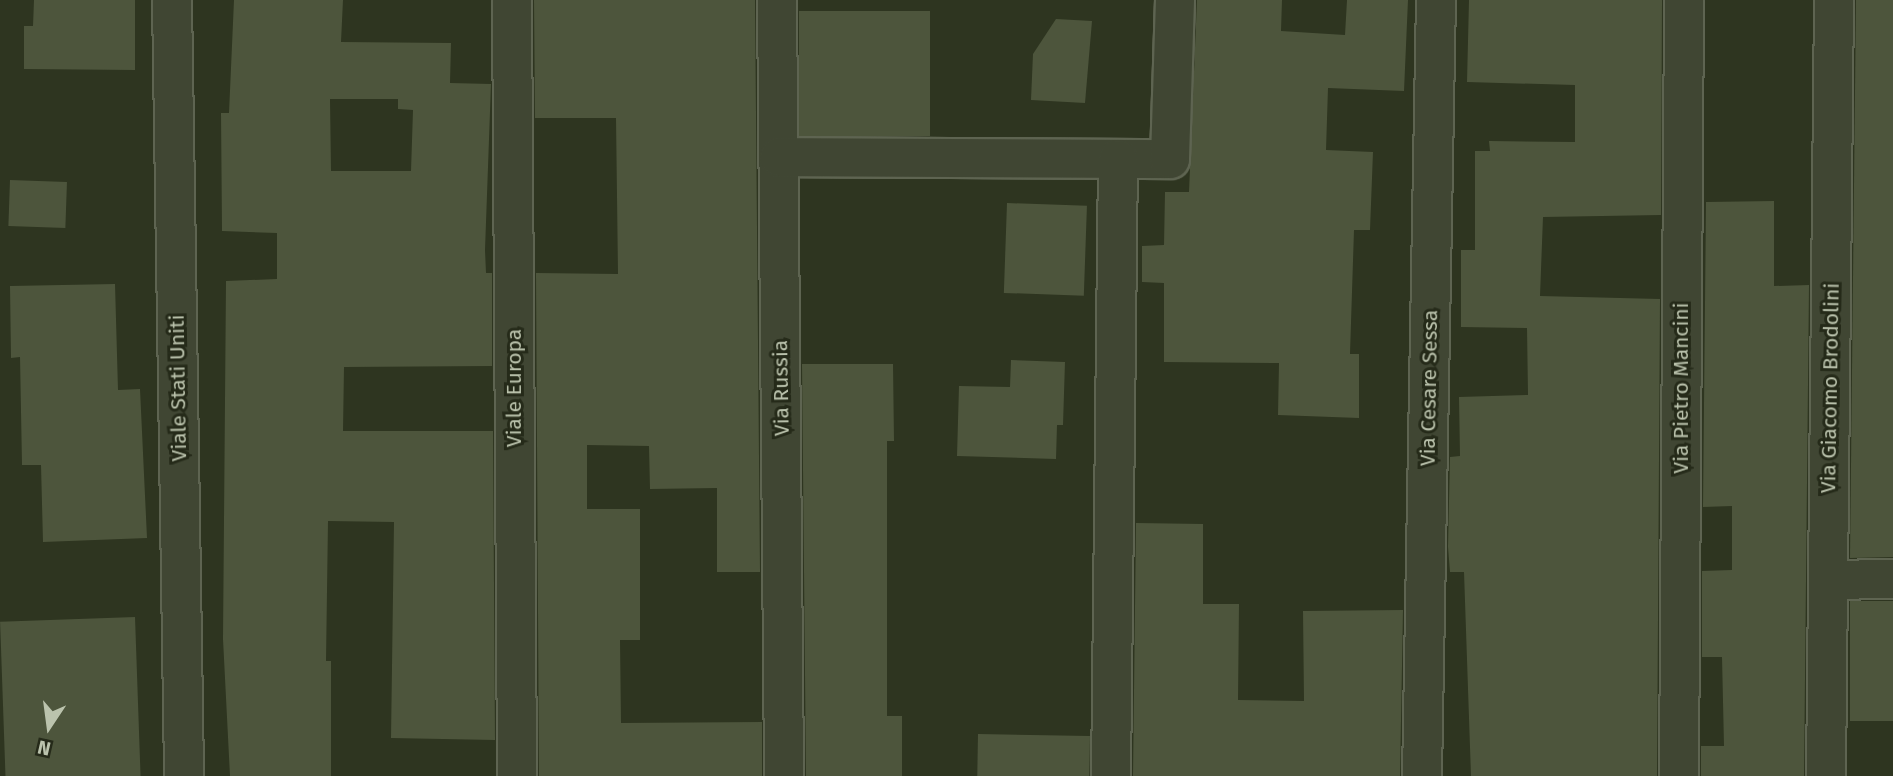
<!DOCTYPE html>
<html>
<head>
<meta charset="utf-8">
<style>
  body { margin:0 }
  #map { position:relative; width:1893px; height:776px; overflow:hidden; background:#2e3520; font-family:"Fira Sans",sans-serif }
  div>[style] { position:absolute }
  .building>* { inset:0; background:#4d553c; transform-origin:0 0 }
  .roads { filter:drop-shadow(2px 0 #5e6451) drop-shadow(-2px 0 #5e6451) drop-shadow(0 2px #5e6451) drop-shadow(0 -2px #5e6451) }
  .street>* { height:38px; margin:-19px; padding:0 19px; transform-origin:19px; border-radius:19px; background:#404633 }
  span { translate:-50% -50%; white-space:nowrap; text-align:center; line-height:1.15; -webkit-text-stroke:6px #252a19; paint-order:stroke }
  .street-label { font-size:21px; color:#bbc3ad }
  .north { position:absolute; left:14px; top:692px; width:70px; height:70px; -webkit-text-stroke:5px #252a19; paint-order:stroke; rotate:193deg; font-size:19px; font-weight:700; line-height:28px; text-align:center; color:#bbc3ad }
  .north::after { content:''; display:block; margin:auto; width:24px; height:32px; background:#bbc3ad; clip-path:polygon(50% 0,100% 100%,50% 72%,0 100%) }
</style>
</head>
<body>
<div id="map">
  <div class="building">
    <i style="clip-path:polygon(34px 0,135px 0,135px 70px,24px 69px,24px 26px,33px 26px)"></i>
    <i style="clip-path:polygon(evenodd,234px 0,343px 0,341px 42px,451px 43px,450px 83px,491px 84px,485px 250px,486px 273px,492px 273px,492px 366px,344px 367px,343px 431px,493px 431px,495px 740px,391px 738px,394px 522px,328px 521px,326px 661px,331px 661px,331px 776px,230px 776px,223px 639px,226px 281px,277px 279px,277px 233px,222px 231px,221px 113px,229px 113px,234px 0,330px 99px,398px 99px,398px 109px,413px 110px,411px 171px,331px 171px,330px 99px)"></i>
    <i style="clip-path:polygon(534px 0,755px 0,760px 572px,717px 572px,717px 488px,650px 489px,649px 446px,587px 445px,587px 509px,640px 509px,640px 640px,620px 640px,621px 723px,762px 722px,762px 776px,539px 776px,536px 273px,618px 274px,616px 118px,535px 118px)"></i>
    <i style="clip-path:polygon(1197px 0,1282px 0,1281px 31px,1345px 35px,1347px 0,1408px 0,1404px 91px,1328px 88px,1326px 150px,1373px 152px,1370px 230px,1354px 230px,1350px 354px,1359px 354px,1359px 418px,1278px 415px,1279px 363px,1164px 362px,1164px 283px,1142px 282px,1142px 246px,1164px 245px,1165px 192px,1189px 192px)"></i>
    <i style="clip-path:polygon(1469px 0,1662px 0,1661px 215px,1543px 217px,1540px 296px,1660px 299px,1657px 776px,1471px 776px,1464px 572px,1450px 572px,1448px 547px,1450px 457px,1460px 456px,1459px 397px,1528px 395px,1527px 328px,1461px 327px,1461px 250px,1475px 250px,1475px 151px,1490px 151px,1489px 141px,1575px 142px,1575px 85px,1467px 82px)"></i>
    <i style="clip-path:polygon(1856px 0,1893px 0,1893px 557px,1850px 558px)"></i>
    <i style="left:930px;top:11px;width:125px;height:131px;rotate:90deg"></i>
    <i style="clip-path:polygon(1056px 19px,1092px 21px,1085px 103px,1031px 100px,1033px 54px)"></i>
    <i style="left:10px;top:180px;width:57px;height:46px;rotate:2deg"></i>
    <i style="clip-path:polygon(1774px 201px,1774px 286px,1809px 285px,1804px 776px,1701px 776px,1701px 746px,1724px 746px,1722px 657px,1702px 657px,1702px 571px,1732px 570px,1732px 506px,1703px 507px,1706px 202px)"></i>
    <i style="left:1007px;top:203px;width:80px;height:90px;rotate:2deg"></i>
    <i style="clip-path:polygon(115px 284px,118px 390px,140px 389px,147px 538px,43px 542px,41px 465px,22px 465px,20px 357px,11px 358px,10px 286px)"></i>
    <i style="clip-path:polygon(1011px 360px,1065px 362px,1063px 425px,1057px 425px,1056px 459px,957px 456px,959px 386px,1010px 387px)"></i>
    <i style="clip-path:polygon(802px 364px,893px 364px,894px 441px,887px 441px,887px 716px,902px 716px,902px 776px,806px 776px)"></i>
    <i style="clip-path:polygon(1136px 523px,1203px 524px,1203px 604px,1239px 604px,1238px 700px,1304px 701px,1303px 611px,1403px 610px,1400px 776px,1133px 776px)"></i>
    <i style="left:1893px;top:601px;width:120px;height:43px;rotate:90deg"></i>
    <i style="left:135px;top:617px;width:159px;height:135px;rotate:88deg"></i>
    <i style="left:978px;top:734px;width:112px;height:42px;rotate:1deg"></i>
  </div>
  <div class="roads">
    <div class="street">
      <i style="left:172px;top:0;width:776px;rotate:89.11deg"></i>
      <i style="left:512px;top:0;width:776px;rotate:89.63deg"></i>
      <i style="left:777px;top:0;width:776px;rotate:89.48deg"></i>
      <i style="left:779px;top:157px;width:391px;rotate:0.3deg"></i>
      <i style="left:1170px;top:159px;width:159px;rotate:-88.2deg"></i>
      <i style="left:1828px;top:580px;width:65px;rotate:-0.9deg"></i>
      <i style="left:1111px;top:776px;width:617px;rotate:-89.35deg"></i>
      <i style="left:1422px;top:776px;width:776px;rotate:-88.97deg"></i>
      <i style="left:1679px;top:776px;width:776px;rotate:-89.63deg"></i>
      <i style="left:1826px;top:776px;width:776px;rotate:-89.41deg"></i>
    </div>
  </div>
  <div class="street-label">
    <span style="left:178px;top:388px;rotate:-91deg">Viale Stati Uniti</span>
    <span style="left:514px;top:388px;rotate:-90deg">Viale Europa</span>
    <span style="left:781px;top:388px;rotate:-91deg">Via Russia</span>
    <span style="left:1429px;top:388px;rotate:-89deg">Via Cesare Sessa</span>
    <span style="left:1681px;top:388px;rotate:-90deg">Via Pietro Mancini</span>
    <span style="left:1830px;top:388px;rotate:-89deg">Via Giacomo Brodolini</span>
  </div>
  <div class="north">N</div>
</div>
</body>
</html>
